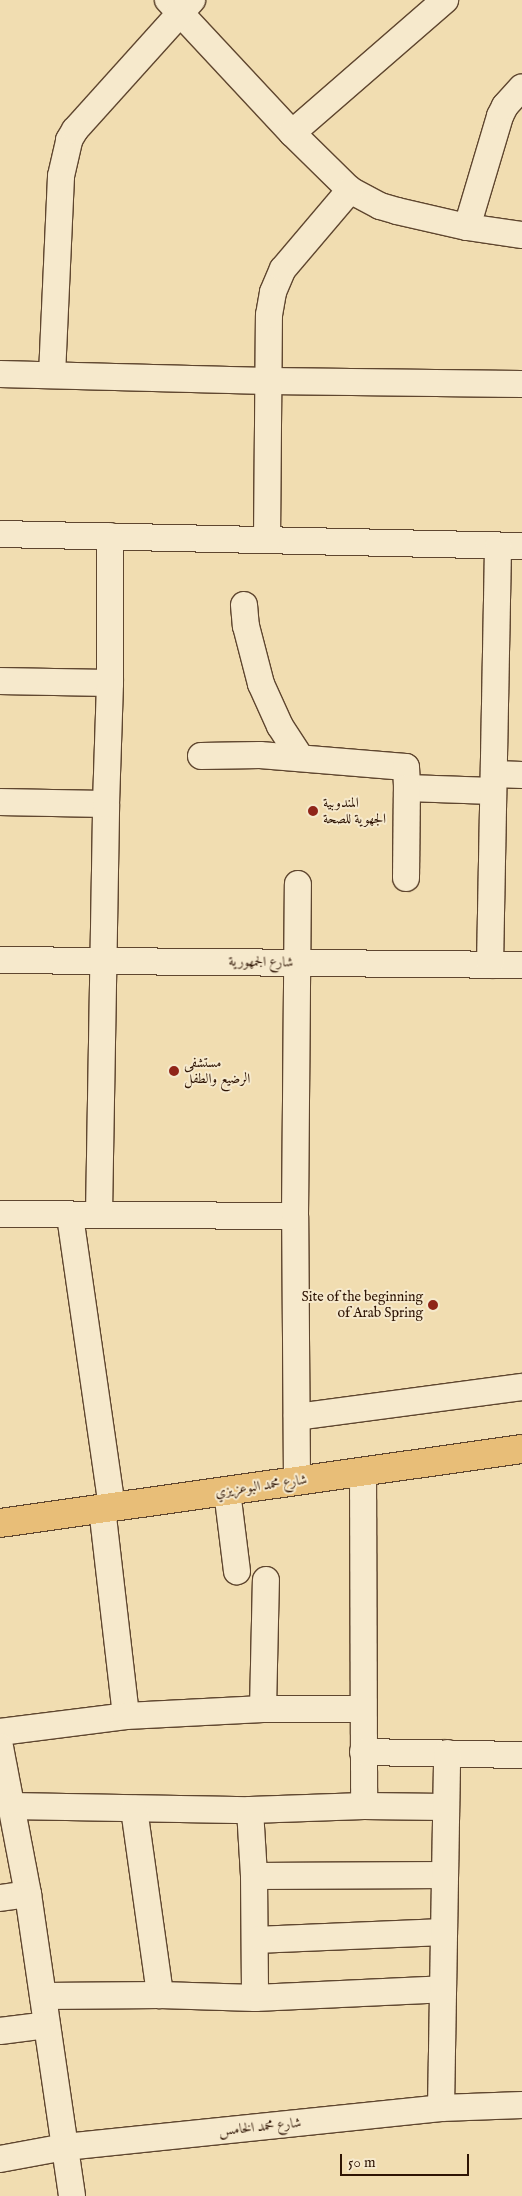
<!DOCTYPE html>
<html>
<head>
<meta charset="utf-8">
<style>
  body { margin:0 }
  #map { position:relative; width:522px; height:2196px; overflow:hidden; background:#f1ddb1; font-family:"IM FELL English",Amiri,serif }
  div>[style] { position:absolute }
  .roads { filter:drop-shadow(1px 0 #5f462f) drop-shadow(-1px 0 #5f462f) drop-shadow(0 1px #5f462f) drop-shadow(0 -1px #5f462f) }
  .minor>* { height:26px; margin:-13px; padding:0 13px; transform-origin:13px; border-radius:13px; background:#f6e9cc }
  .major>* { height:28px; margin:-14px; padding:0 14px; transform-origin:14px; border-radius:14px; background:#e8be78 }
  .dots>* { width:14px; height:14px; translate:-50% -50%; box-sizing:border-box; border:2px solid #f6e9cc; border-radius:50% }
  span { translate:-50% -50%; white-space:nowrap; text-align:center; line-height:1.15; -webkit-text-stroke:4px #f6e9cc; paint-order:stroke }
  .poi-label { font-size:14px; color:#2e1404 }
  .left { translate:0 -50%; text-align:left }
  .right { translate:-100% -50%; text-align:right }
  .street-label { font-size:14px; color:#2e1404 }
  .scale { position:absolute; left:340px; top:2154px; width:129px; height:22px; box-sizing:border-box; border:2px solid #2e1404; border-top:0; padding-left:6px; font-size:15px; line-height:18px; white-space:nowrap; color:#2e1404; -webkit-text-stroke:4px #f6e9cc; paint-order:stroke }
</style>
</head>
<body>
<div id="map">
  <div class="roads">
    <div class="minor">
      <i style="left:168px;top:0;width:182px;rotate:47deg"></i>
      <i style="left:292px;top:133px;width:81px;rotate:44.5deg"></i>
      <i style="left:350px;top:190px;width:34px;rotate:28deg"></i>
      <i style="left:380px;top:206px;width:18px;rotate:16deg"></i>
      <i style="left:397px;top:211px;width:72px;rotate:12.9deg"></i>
      <i style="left:467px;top:227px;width:56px;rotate:8.3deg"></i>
      <i style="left:292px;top:133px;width:203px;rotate:-41deg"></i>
      <i style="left:467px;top:227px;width:116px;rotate:-73.4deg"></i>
      <i style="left:500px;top:116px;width:11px;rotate:-63deg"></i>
      <i style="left:505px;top:106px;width:25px;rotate:-48deg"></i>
      <i style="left:0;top:374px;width:268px;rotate:1.5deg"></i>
      <i style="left:268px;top:381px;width:254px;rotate:0.7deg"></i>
      <i style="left:52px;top:375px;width:199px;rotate:-87.4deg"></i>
      <i style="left:61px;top:176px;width:37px;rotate:-77deg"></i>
      <i style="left:69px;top:140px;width:12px;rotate:-59deg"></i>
      <i style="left:75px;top:130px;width:175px;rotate:-48deg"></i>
      <i style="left:0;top:534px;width:522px;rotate:1.32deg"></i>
      <i style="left:267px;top:540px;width:225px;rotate:-89.5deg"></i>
      <i style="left:269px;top:315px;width:23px;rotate:-80deg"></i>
      <i style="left:273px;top:292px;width:25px;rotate:-67deg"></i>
      <i style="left:283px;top:269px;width:104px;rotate:-49.7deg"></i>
      <i style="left:244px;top:605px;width:21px;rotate:85deg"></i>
      <i style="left:246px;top:626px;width:60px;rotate:75.5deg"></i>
      <i style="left:261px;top:684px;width:46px;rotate:65.7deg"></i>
      <i style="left:280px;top:726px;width:38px;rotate:57deg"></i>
      <i style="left:0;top:681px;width:110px;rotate:1deg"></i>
      <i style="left:201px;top:756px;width:59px;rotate:-1deg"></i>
      <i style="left:260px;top:755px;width:146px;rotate:4.7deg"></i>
      <i style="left:406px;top:767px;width:21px;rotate:87deg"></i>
      <i style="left:407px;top:788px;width:86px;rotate:2deg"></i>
      <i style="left:494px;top:774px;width:28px;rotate:2deg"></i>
      <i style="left:0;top:802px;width:106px;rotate:1.1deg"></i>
      <i style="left:406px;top:878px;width:90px;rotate:-89.4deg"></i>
      <i style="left:0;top:960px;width:522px;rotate:0.55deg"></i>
      <i style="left:490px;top:965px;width:419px;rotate:-88.9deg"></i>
      <i style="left:0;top:1214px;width:295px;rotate:0.4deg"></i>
      <i style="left:99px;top:1214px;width:410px;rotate:-89deg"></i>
      <i style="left:106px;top:804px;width:121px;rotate:-88.1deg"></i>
      <i style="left:110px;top:683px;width:147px;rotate:-90deg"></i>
      <i style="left:70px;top:1216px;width:294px;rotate:81.8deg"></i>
      <i style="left:297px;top:1417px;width:227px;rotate:-7.6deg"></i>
      <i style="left:363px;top:1472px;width:334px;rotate:89.8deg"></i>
      <i style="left:297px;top:1481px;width:265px;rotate:-90.4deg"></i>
      <i style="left:295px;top:1216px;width:332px;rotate:-89.5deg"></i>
      <i style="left:227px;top:1491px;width:81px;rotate:82.9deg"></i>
      <i style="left:102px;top:1508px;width:209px;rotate:83.4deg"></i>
      <i style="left:263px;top:1709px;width:129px;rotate:-88.7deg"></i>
      <i style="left:0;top:1732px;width:127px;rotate:-7.2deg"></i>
      <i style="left:126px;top:1716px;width:137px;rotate:-2.9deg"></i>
      <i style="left:263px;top:1709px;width:100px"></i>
      <i style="left:0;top:1747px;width:150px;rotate:79.2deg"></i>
      <i style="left:28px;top:1894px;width:305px;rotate:81.7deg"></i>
      <i style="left:363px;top:1752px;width:159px;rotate:1.1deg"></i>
      <i style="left:10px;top:1806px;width:240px;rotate:1deg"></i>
      <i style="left:250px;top:1810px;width:114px;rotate:-2deg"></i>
      <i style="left:364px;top:1806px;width:82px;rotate:0.7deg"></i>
      <i style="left:134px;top:1809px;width:188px;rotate:82deg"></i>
      <i style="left:250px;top:1810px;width:66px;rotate:86.5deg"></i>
      <i style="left:254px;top:1876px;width:122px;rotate:89.5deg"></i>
      <i style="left:254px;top:1876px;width:191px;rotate:-0.3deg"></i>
      <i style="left:0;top:1898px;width:28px;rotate:-8deg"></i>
      <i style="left:255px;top:1940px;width:189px;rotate:-2.4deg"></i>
      <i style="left:43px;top:1996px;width:117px;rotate:-0.5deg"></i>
      <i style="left:160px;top:1995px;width:95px;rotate:1.8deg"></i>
      <i style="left:255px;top:1998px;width:188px;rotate:-2.7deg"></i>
      <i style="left:0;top:2031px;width:47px;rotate:-7.3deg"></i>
      <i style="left:441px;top:2108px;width:355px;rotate:-89deg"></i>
      <i style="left:0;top:2159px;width:66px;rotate:-10.5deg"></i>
      <i style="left:65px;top:2147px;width:378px;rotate:-5.9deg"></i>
      <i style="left:441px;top:2108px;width:81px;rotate:-2.1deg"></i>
    </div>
    <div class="major">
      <i style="left:0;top:1523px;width:527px;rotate:-8.07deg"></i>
    </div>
  </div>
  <div class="dots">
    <i style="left:313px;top:811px;background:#8f2418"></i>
    <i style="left:174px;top:1071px;background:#8f2418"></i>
    <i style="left:433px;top:1305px;background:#8f2418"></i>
  </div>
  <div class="poi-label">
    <span class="left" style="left:323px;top:811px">المندوبية<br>الجهوية للصحة</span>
    <span class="left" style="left:184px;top:1071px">مستشفى<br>الرضيع والطفل</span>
    <span class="right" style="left:423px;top:1305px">Site of the beginning<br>of Arab Spring</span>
  </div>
  <div class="street-label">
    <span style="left:261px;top:962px;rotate:1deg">شارع الجمهورية</span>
    <span style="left:261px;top:1486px;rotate:-8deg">شارع محمد البوعزيزي</span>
    <span style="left:260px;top:2127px;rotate:-6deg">شارع محمد الخامس</span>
  </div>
  <div class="scale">50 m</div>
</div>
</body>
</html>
